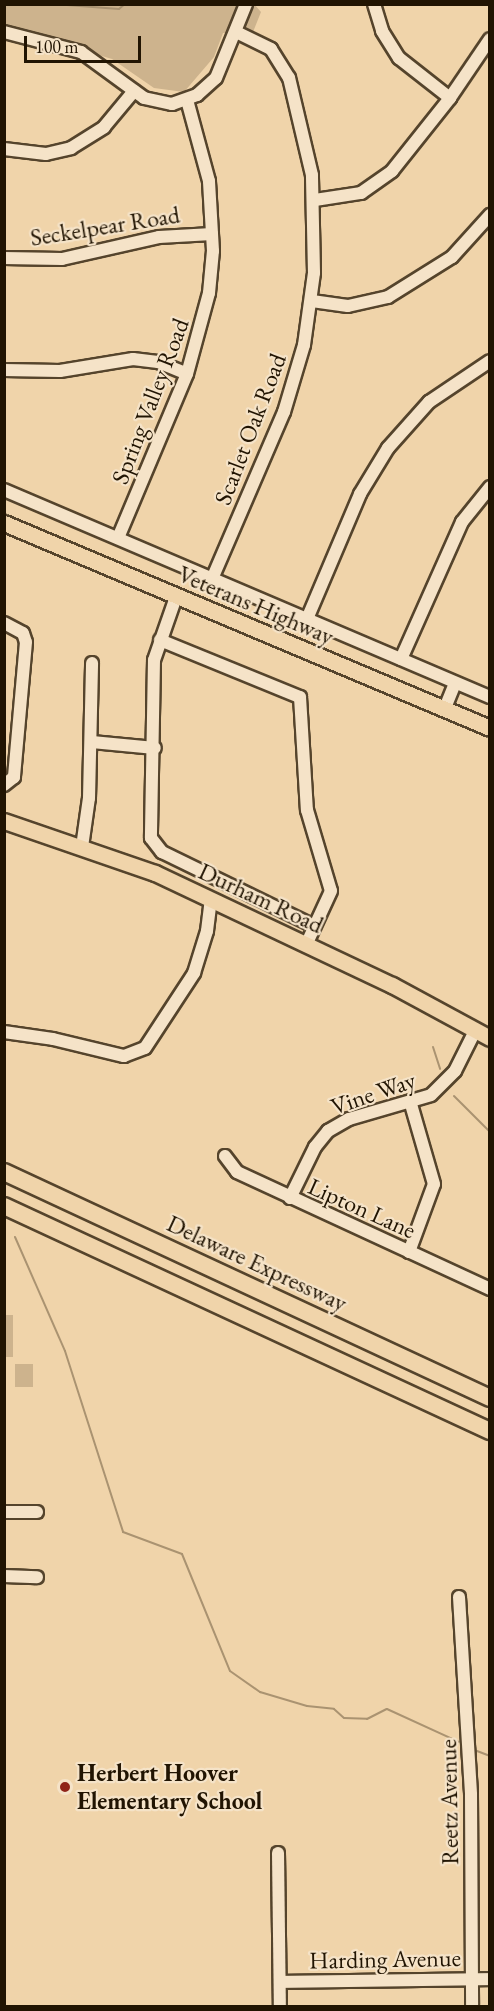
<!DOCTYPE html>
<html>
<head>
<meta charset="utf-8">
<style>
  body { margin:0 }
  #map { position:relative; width:494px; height:2011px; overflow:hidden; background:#f0d4aa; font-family:"EB Garamond",serif }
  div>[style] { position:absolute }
  .green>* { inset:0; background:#cdb38d; transform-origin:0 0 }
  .stream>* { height:2px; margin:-1px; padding:0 1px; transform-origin:1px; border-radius:1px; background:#aa9371 }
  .roads { filter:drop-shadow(2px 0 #55442c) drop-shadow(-2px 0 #55442c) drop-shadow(0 2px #55442c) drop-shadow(0 -2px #55442c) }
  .minor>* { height:12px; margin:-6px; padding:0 6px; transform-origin:6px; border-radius:6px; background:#f5e3c8 }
  .major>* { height:15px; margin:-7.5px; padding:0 7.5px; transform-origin:7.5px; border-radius:7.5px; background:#f0d4aa }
  .highway>* { height:16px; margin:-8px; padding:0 8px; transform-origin:8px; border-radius:8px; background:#f0d4aa }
  .dots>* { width:16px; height:16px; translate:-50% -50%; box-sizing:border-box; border:3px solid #f5e3c8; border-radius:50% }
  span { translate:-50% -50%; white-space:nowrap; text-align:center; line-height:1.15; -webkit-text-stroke:4.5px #f5e3c8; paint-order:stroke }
  .street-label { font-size:24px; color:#211402 }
  .poi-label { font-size:24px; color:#211402; font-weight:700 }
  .left { translate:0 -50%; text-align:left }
  .frame { position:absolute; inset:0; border:6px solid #211402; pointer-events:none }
  .scale { position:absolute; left:24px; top:36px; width:117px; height:27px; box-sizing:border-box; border:3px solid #211402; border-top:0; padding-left:8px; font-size:18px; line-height:21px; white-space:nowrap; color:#211402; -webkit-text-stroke:4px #f5e3c8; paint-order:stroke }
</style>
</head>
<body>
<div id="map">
  <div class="green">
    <i style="clip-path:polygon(254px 4px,261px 12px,253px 32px,223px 33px,214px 57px,184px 92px,154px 88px,112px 59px,5px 27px,4px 5px)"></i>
    <i style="left:5px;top:1315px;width:8px;height:42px"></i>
    <i style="left:15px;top:1364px;width:18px;height:23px"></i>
  </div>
  <div class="stream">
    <i style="left:54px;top:4px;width:65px;rotate:4.4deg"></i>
    <i style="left:119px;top:9px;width:8px;rotate:-40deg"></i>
    <i style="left:433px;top:1047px;width:23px;rotate:72deg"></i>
    <i style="left:454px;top:1096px;width:51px;rotate:45deg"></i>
    <i style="left:15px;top:1237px;width:124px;rotate:66.3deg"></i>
    <i style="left:65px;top:1351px;width:190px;rotate:72.2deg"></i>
    <i style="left:123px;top:1532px;width:63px;rotate:20.4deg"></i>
    <i style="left:182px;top:1554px;width:126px;rotate:67.7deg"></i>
    <i style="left:230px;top:1671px;width:37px;rotate:35deg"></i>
    <i style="left:260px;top:1692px;width:49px;rotate:16.6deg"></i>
    <i style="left:307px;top:1706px;width:27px;rotate:6deg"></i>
    <i style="left:334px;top:1709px;width:13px;rotate:42deg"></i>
    <i style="left:344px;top:1718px;width:23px;rotate:2deg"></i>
    <i style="left:367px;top:1719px;width:22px;rotate:-27deg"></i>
    <i style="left:387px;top:1709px;width:79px;rotate:24.6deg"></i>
    <i style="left:477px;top:1751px;width:14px;rotate:21deg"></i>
  </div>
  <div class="roads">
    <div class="minor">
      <i style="left:374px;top:4px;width:28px;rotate:73deg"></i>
      <i style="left:382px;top:31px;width:32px;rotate:58deg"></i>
      <i style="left:399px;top:58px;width:65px;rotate:38.1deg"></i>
      <i style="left:4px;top:32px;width:80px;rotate:14.6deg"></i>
      <i style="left:81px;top:52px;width:78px;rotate:36.1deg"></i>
      <i style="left:144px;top:98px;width:29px;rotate:12deg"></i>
      <i style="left:172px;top:104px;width:27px;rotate:-20deg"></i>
      <i style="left:197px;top:95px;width:25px;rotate:-42deg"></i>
      <i style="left:216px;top:78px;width:80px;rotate:-67.9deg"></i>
      <i style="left:4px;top:149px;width:42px;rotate:6.8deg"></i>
      <i style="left:46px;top:154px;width:26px;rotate:-13deg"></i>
      <i style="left:71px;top:148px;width:39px;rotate:-32deg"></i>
      <i style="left:104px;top:127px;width:47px;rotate:-50.2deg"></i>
      <i style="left:315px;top:200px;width:47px;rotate:-8.7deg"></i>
      <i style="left:361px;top:193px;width:38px;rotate:-35deg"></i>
      <i style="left:392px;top:171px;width:93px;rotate:-51.5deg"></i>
      <i style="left:450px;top:98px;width:71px;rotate:-55.9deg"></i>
      <i style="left:4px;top:258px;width:58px;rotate:1deg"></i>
      <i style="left:62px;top:259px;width:99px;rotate:-12.8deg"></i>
      <i style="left:159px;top:237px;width:53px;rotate:-3.2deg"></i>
      <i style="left:312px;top:301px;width:36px;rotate:8deg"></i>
      <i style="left:348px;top:306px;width:41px;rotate:-12.7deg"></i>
      <i style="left:388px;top:297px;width:75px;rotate:-32deg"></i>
      <i style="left:452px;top:257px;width:57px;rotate:-47.9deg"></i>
      <i style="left:4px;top:370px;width:56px;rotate:1deg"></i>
      <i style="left:60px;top:371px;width:74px;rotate:-9.3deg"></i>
      <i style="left:133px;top:359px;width:25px;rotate:7deg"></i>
      <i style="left:158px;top:362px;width:31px;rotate:22deg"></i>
      <i style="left:4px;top:490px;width:528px;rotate:23.07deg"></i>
      <i style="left:118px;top:538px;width:178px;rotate:-67.2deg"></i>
      <i style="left:187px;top:374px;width:84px;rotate:-74.8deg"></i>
      <i style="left:209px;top:293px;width:42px;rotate:-84.6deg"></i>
      <i style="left:213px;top:251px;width:70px;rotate:-93.3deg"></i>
      <i style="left:209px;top:181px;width:84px;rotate:-105.2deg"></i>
      <i style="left:212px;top:579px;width:182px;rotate:-66.7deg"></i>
      <i style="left:284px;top:412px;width:70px;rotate:-73.4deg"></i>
      <i style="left:304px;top:345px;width:73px;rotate:-82.1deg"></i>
      <i style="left:314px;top:273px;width:98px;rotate:-91.2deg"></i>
      <i style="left:312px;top:175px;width:100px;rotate:-103.3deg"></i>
      <i style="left:289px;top:78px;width:34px;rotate:-122deg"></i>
      <i style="left:271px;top:49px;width:39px;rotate:-154deg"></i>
      <i style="left:176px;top:597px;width:67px;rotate:109.2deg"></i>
      <i style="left:154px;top:660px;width:178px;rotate:91deg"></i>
      <i style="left:151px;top:838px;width:18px;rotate:52deg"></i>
      <i style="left:162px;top:852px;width:169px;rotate:26deg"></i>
      <i style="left:307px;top:619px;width:136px;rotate:-67deg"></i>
      <i style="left:360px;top:494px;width:54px;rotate:-58.7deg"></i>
      <i style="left:388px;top:448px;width:62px;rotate:-48.3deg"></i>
      <i style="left:429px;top:402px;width:73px;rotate:-33.9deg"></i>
      <i style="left:4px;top:623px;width:21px;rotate:28deg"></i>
      <i style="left:23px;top:633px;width:9px;rotate:72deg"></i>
      <i style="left:26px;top:642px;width:136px;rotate:95.1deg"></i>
      <i style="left:14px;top:777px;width:13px;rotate:141deg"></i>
      <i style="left:160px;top:640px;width:151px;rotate:22.2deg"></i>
      <i style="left:300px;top:697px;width:113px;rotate:86.5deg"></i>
      <i style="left:307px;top:810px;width:84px;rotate:73.5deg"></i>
      <i style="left:331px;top:891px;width:60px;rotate:114.8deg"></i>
      <i style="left:401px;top:659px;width:150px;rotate:-66deg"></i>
      <i style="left:462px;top:522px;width:45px;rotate:-51.3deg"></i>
      <i style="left:445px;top:708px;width:27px;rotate:-68deg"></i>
      <i style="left:92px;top:742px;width:63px;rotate:5.4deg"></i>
      <i style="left:82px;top:847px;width:49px;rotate:-81.9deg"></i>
      <i style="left:89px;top:798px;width:135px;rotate:-88.7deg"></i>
      <i style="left:4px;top:1032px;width:49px;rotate:8.1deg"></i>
      <i style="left:53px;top:1039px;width:73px;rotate:13.5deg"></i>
      <i style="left:124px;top:1056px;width:22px;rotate:-21deg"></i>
      <i style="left:145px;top:1048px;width:90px;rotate:-56.8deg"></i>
      <i style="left:194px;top:973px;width:44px;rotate:-72.8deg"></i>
      <i style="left:207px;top:931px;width:32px;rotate:-83deg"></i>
      <i style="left:225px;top:1156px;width:20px;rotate:53deg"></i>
      <i style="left:237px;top:1172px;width:279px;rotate:24.8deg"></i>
      <i style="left:290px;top:1198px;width:57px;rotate:-63.9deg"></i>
      <i style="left:315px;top:1147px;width:21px;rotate:-51deg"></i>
      <i style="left:328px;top:1131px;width:24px;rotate:-30deg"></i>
      <i style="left:349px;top:1119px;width:85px;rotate:-16.3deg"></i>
      <i style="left:431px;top:1095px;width:34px;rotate:-45deg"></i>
      <i style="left:455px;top:1071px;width:45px;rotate:-63.4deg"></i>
      <i style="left:409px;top:1252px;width:72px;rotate:-69.8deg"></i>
      <i style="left:434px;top:1184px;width:86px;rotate:-106.1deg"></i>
      <i style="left:4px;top:1512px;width:33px"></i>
      <i style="left:4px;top:1576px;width:33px;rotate:2deg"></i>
      <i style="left:459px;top:1597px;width:198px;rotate:86.5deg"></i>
      <i style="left:471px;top:1795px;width:211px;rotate:89.7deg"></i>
      <i style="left:278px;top:1853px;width:153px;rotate:89.3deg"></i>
      <i style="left:281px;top:1982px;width:209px;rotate:-0.8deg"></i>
    </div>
    <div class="major">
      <i style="left:4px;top:523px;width:527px;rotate:22.87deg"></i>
      <i style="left:4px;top:821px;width:160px;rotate:19deg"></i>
      <i style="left:155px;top:873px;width:262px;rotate:25.3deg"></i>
      <i style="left:392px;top:985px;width:111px;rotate:28.4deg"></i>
    </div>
    <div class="highway">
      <i style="left:4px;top:1172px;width:536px;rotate:24.94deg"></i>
      <i style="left:4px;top:1206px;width:536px;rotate:24.84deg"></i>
    </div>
  </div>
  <div class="dots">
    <i style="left:65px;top:1787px;background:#8f2418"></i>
  </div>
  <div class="street-label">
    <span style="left:105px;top:226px;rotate:-9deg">Seckelpear Road</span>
    <span style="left:150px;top:401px;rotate:-69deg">Spring Valley Road</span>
    <span style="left:250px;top:429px;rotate:-69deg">Scarlet Oak Road</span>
    <span style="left:256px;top:605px;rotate:23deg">Veterans Highway</span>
    <span style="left:261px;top:898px;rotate:25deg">Durham Road</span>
    <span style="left:373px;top:1093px;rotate:-19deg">Vine Way</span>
    <span style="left:362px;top:1208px;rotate:24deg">Lipton Lane</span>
    <span style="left:257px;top:1263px;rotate:25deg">Delaware Expressway</span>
    <span style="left:449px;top:1802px;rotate:-91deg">Reetz Avenue</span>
    <span style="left:385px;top:1959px;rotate:-1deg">Harding Avenue</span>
  </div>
  <div class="poi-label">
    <span class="left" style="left:77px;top:1787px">Herbert Hoover<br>Elementary School</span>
  </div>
  <div class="frame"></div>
  <div class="scale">100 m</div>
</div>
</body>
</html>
